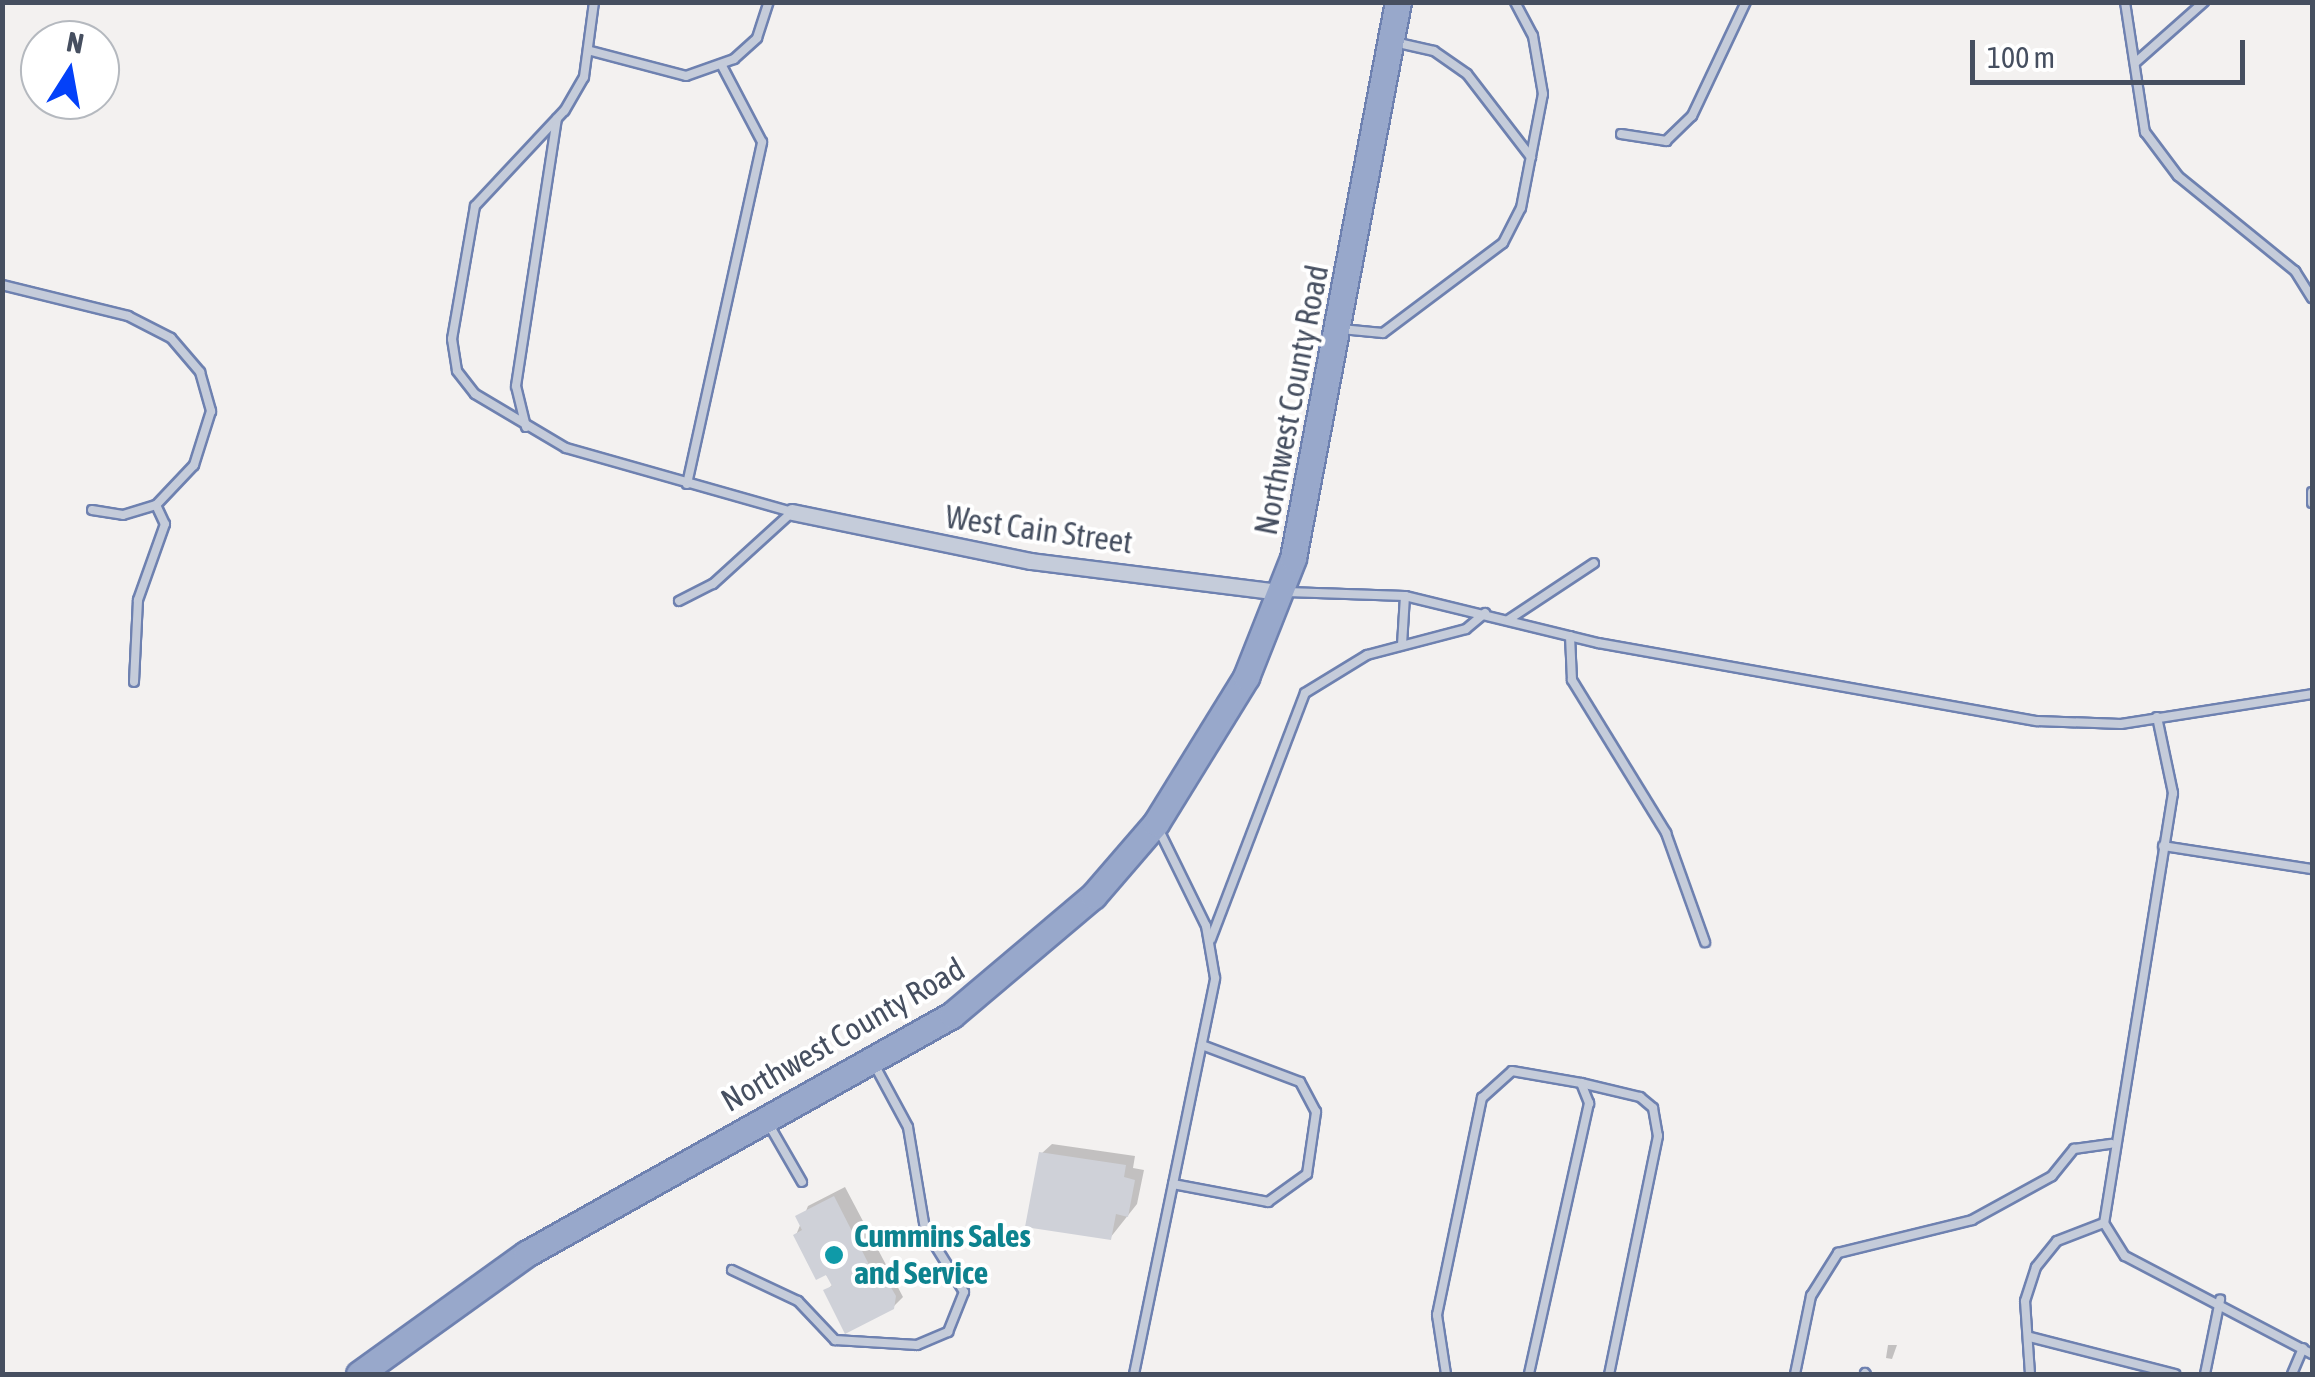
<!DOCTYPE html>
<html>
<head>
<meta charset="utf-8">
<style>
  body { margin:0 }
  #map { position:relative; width:2315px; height:1377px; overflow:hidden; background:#f3f1f0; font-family:"Asap Condensed",sans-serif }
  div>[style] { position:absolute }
  .shadow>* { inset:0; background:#0003 }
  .building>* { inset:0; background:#cfd1d8 }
  .roads { filter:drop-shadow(2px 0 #6e81b0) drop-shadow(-2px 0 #6e81b0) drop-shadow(0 2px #6e81b0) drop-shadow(0 -2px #6e81b0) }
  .service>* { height:8px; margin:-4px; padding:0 4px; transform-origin:4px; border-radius:4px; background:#c5ccda }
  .minor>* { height:15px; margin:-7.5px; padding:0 7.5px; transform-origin:7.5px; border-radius:7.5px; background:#c5ccda }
  .trunk>* { height:25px; margin:-12.5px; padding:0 12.5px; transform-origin:12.5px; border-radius:12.5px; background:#98a8cb }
  .dots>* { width:28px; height:28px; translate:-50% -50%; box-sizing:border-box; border:5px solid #fff; border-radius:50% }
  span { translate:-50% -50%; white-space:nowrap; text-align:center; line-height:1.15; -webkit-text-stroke:8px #fff; paint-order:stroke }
  .street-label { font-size:32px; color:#464f60 }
  .culture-label { font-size:32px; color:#0d838f; font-weight:700 }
  .left { translate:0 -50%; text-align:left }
  .frame { position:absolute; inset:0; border:5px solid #464f60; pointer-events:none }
  .north { position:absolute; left:20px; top:20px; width:100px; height:100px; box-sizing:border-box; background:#fff; border:2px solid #b5b9bf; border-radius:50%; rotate:11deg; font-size:28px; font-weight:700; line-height:40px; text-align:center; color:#464f60 }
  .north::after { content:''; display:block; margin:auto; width:35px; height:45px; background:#0441f9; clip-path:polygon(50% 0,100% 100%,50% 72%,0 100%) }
  .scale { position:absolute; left:1970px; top:40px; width:275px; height:45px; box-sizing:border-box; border:5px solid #464f60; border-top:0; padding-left:12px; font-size:30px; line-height:35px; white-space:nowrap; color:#464f60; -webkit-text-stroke:8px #fff; paint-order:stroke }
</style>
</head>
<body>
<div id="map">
  <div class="shadow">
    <i style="clip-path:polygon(1052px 1144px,1135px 1156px,1133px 1168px,1144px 1170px,1137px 1204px,1110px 1238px,1041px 1154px)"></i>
    <i style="clip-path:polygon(845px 1187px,903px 1297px,893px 1307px,826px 1291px,833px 1284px,796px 1235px,808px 1206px)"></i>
    <i style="clip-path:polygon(1888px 1345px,1897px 1345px,1892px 1359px,1886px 1358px)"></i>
  </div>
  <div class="building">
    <i style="clip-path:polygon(1039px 1152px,1126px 1165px,1124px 1177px,1135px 1180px,1128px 1217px,1116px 1214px,1111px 1240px,1025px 1227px)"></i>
    <i style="clip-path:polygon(834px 1196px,881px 1288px,889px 1284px,896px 1296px,894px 1309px,845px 1334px,823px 1290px,832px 1286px,826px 1275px,816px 1280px,793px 1235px,802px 1230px,795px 1216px)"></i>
  </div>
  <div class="roads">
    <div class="service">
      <i style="left:594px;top:2px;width:76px;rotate:97.6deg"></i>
      <i style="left:584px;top:77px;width:39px;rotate:120deg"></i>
      <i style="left:564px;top:111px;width:130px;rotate:133.1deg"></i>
      <i style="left:475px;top:206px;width:135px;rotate:99.8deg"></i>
      <i style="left:452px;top:339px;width:32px;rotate:81deg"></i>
      <i style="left:457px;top:371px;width:29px;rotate:52deg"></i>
      <i style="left:475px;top:394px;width:106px;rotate:30.7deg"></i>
      <i style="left:566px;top:448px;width:235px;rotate:15.8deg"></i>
      <i style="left:2125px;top:2px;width:132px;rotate:81.3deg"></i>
      <i style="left:2145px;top:132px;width:55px;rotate:53.1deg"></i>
      <i style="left:2178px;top:176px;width:151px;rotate:39.1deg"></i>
      <i style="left:2295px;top:271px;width:32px;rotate:58deg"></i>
      <i style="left:1394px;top:42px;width:41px;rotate:12.7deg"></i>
      <i style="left:1434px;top:51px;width:40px;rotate:34.9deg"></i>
      <i style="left:1467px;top:74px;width:105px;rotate:52.4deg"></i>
      <i style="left:591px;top:51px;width:98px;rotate:14.7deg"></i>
      <i style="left:686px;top:76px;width:51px;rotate:-19.5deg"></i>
      <i style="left:734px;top:59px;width:31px;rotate:-42deg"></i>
      <i style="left:757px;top:38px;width:38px;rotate:-72deg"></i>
      <i style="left:2135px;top:63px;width:92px;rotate:-41.5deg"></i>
      <i style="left:1621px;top:134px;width:46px;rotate:8.8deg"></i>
      <i style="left:1666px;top:141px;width:36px;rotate:-44deg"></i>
      <i style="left:1692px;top:116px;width:126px;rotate:-64.7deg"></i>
      <i style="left:2px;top:285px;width:130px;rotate:13.8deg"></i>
      <i style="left:128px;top:316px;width:48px;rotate:27.1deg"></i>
      <i style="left:171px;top:338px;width:45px;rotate:49.5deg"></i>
      <i style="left:200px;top:372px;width:41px;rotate:74.2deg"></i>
      <i style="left:211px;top:411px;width:57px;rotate:107.5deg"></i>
      <i style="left:194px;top:465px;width:55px;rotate:133.5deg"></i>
      <i style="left:156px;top:505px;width:21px;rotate:65deg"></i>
      <i style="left:165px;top:524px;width:81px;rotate:109.6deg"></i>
      <i style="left:138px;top:600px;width:82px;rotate:92.8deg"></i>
      <i style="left:1341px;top:329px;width:42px;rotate:5.4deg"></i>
      <i style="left:1383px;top:333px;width:150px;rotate:-36.9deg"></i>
      <i style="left:1503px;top:243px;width:39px;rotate:-63deg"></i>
      <i style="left:1521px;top:208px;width:116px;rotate:-79.1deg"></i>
      <i style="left:1543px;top:94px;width:59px;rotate:-99.8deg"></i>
      <i style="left:1533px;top:36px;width:38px;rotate:-118deg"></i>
      <i style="left:526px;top:427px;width:42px;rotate:-103.7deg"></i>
      <i style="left:516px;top:386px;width:270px;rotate:-81.3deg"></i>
      <i style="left:687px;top:484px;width:350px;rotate:-77.6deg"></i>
      <i style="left:762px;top:142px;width:88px;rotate:-117.7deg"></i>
      <i style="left:2312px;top:492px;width:11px;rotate:90deg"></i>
      <i style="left:92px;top:510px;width:31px;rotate:9deg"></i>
      <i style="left:123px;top:515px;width:34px;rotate:-17deg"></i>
      <i style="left:1287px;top:592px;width:118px;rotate:1.9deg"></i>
      <i style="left:1405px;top:596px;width:199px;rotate:13.7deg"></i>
      <i style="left:1598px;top:643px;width:446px;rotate:10.1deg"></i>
      <i style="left:2037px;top:721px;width:84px;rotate:2deg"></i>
      <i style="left:2121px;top:724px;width:193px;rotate:-8.9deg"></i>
      <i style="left:679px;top:601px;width:38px;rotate:-27deg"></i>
      <i style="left:713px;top:584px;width:107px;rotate:-42.3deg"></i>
      <i style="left:1508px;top:620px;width:103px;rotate:-33.5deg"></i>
      <i style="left:1570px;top:636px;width:44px;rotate:87.4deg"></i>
      <i style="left:1572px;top:680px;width:180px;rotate:58.4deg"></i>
      <i style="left:1666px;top:833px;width:116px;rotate:70.3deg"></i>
      <i style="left:1402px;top:645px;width:49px;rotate:-86.5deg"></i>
      <i style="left:2157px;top:717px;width:78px;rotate:78.1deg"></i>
      <i style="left:2173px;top:793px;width:436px;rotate:99.1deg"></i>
      <i style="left:2104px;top:1223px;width:39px;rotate:58deg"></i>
      <i style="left:2125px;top:1256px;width:211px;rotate:27.7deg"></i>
      <i style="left:2163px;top:846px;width:151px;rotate:8.8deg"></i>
      <i style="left:1211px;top:939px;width:263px;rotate:-69.1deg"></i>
      <i style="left:1305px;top:693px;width:73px;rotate:-31.5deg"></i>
      <i style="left:1367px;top:655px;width:102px;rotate:-14.7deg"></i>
      <i style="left:1466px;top:629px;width:25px;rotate:-40deg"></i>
      <i style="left:1581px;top:1083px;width:61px;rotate:13.3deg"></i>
      <i style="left:1640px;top:1097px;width:17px;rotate:40deg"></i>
      <i style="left:1653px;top:1108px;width:28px;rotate:80deg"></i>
      <i style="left:1658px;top:1136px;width:243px;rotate:101.6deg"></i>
      <i style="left:768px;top:1123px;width:68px;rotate:60deg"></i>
      <i style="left:1173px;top:1184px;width:97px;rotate:10.7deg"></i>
      <i style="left:1268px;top:1202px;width:48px;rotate:-35.7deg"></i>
      <i style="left:1307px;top:1174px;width:63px;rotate:-81.7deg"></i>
      <i style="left:1316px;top:1112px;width:34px;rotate:-118deg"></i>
      <i style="left:1300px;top:1082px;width:105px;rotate:-159.3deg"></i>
      <i style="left:732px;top:1270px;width:73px;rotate:25.2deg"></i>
      <i style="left:798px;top:1301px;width:54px;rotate:46.5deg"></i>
      <i style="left:835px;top:1340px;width:82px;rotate:3.5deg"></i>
      <i style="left:917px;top:1345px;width:34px;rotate:-23deg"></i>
      <i style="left:948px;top:1332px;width:43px;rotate:-68.2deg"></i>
      <i style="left:964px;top:1292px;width:74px;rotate:-121.8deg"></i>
      <i style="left:925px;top:1229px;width:103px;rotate:-99.5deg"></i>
      <i style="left:908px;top:1127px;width:72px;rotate:-118.4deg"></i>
      <i style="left:2030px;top:1337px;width:150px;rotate:14.3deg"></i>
      <i style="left:1865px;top:1373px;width:1px;rotate:45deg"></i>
      <i style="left:1134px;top:1374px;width:404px;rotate:-78.4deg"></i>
      <i style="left:1215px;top:978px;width:53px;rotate:-99.8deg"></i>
      <i style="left:1206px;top:926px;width:107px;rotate:-116.1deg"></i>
      <i style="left:1446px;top:1374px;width:60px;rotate:-98.7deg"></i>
      <i style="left:1437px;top:1315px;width:222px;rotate:-78.3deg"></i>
      <i style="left:1482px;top:1098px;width:40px;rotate:-42deg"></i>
      <i style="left:1512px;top:1071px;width:70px;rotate:9.9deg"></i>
      <i style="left:1581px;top:1083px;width:22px;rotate:68deg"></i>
      <i style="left:1589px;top:1103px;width:278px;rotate:102.5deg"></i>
      <i style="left:1795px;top:1374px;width:80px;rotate:-78.4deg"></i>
      <i style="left:1811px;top:1296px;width:51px;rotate:-57.9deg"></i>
      <i style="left:1838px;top:1253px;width:138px;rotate:-13.8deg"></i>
      <i style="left:1972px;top:1220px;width:91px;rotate:-28.8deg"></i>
      <i style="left:2052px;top:1176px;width:35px;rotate:-51deg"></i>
      <i style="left:2074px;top:1149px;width:37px;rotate:-8deg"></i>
      <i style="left:2030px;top:1374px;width:73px;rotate:-93.9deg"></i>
      <i style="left:2025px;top:1301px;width:36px;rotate:-72deg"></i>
      <i style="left:2036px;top:1267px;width:33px;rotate:-51deg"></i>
      <i style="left:2057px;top:1241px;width:50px;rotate:-21deg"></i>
      <i style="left:2205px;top:1374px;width:76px;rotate:-78.5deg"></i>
      <i style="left:2292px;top:1374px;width:28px;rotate:-67deg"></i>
    </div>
    <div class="minor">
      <i style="left:792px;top:512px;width:244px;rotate:11.6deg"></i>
      <i style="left:1031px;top:561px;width:252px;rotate:7.1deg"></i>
    </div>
    <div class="trunk">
      <i style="left:359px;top:1374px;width:206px;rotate:-35.7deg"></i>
      <i style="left:526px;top:1254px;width:488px;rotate:-29.3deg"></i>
      <i style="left:952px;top:1015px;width:185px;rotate:-40.2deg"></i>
      <i style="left:1093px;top:896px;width:96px;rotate:-49.2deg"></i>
      <i style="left:1156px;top:823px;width:172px;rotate:-58.3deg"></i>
      <i style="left:1246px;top:677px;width:128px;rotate:-68.4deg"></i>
      <i style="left:1293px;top:558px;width:566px;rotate:-79.31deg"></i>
    </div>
  </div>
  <div class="dots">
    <i style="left:834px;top:1255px;background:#0f9aa8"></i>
  </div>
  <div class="street-label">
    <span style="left:1292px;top:400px;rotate:-79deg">Northwest County Road</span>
    <span style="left:1039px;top:530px;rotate:8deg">West Cain Street</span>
    <span style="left:843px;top:1035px;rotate:-30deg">Northwest County Road</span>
  </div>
  <div class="culture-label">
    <span class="left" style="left:854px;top:1255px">Cummins Sales<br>and Service</span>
  </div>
  <div class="frame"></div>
  <div class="north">N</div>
  <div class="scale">100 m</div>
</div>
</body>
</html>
